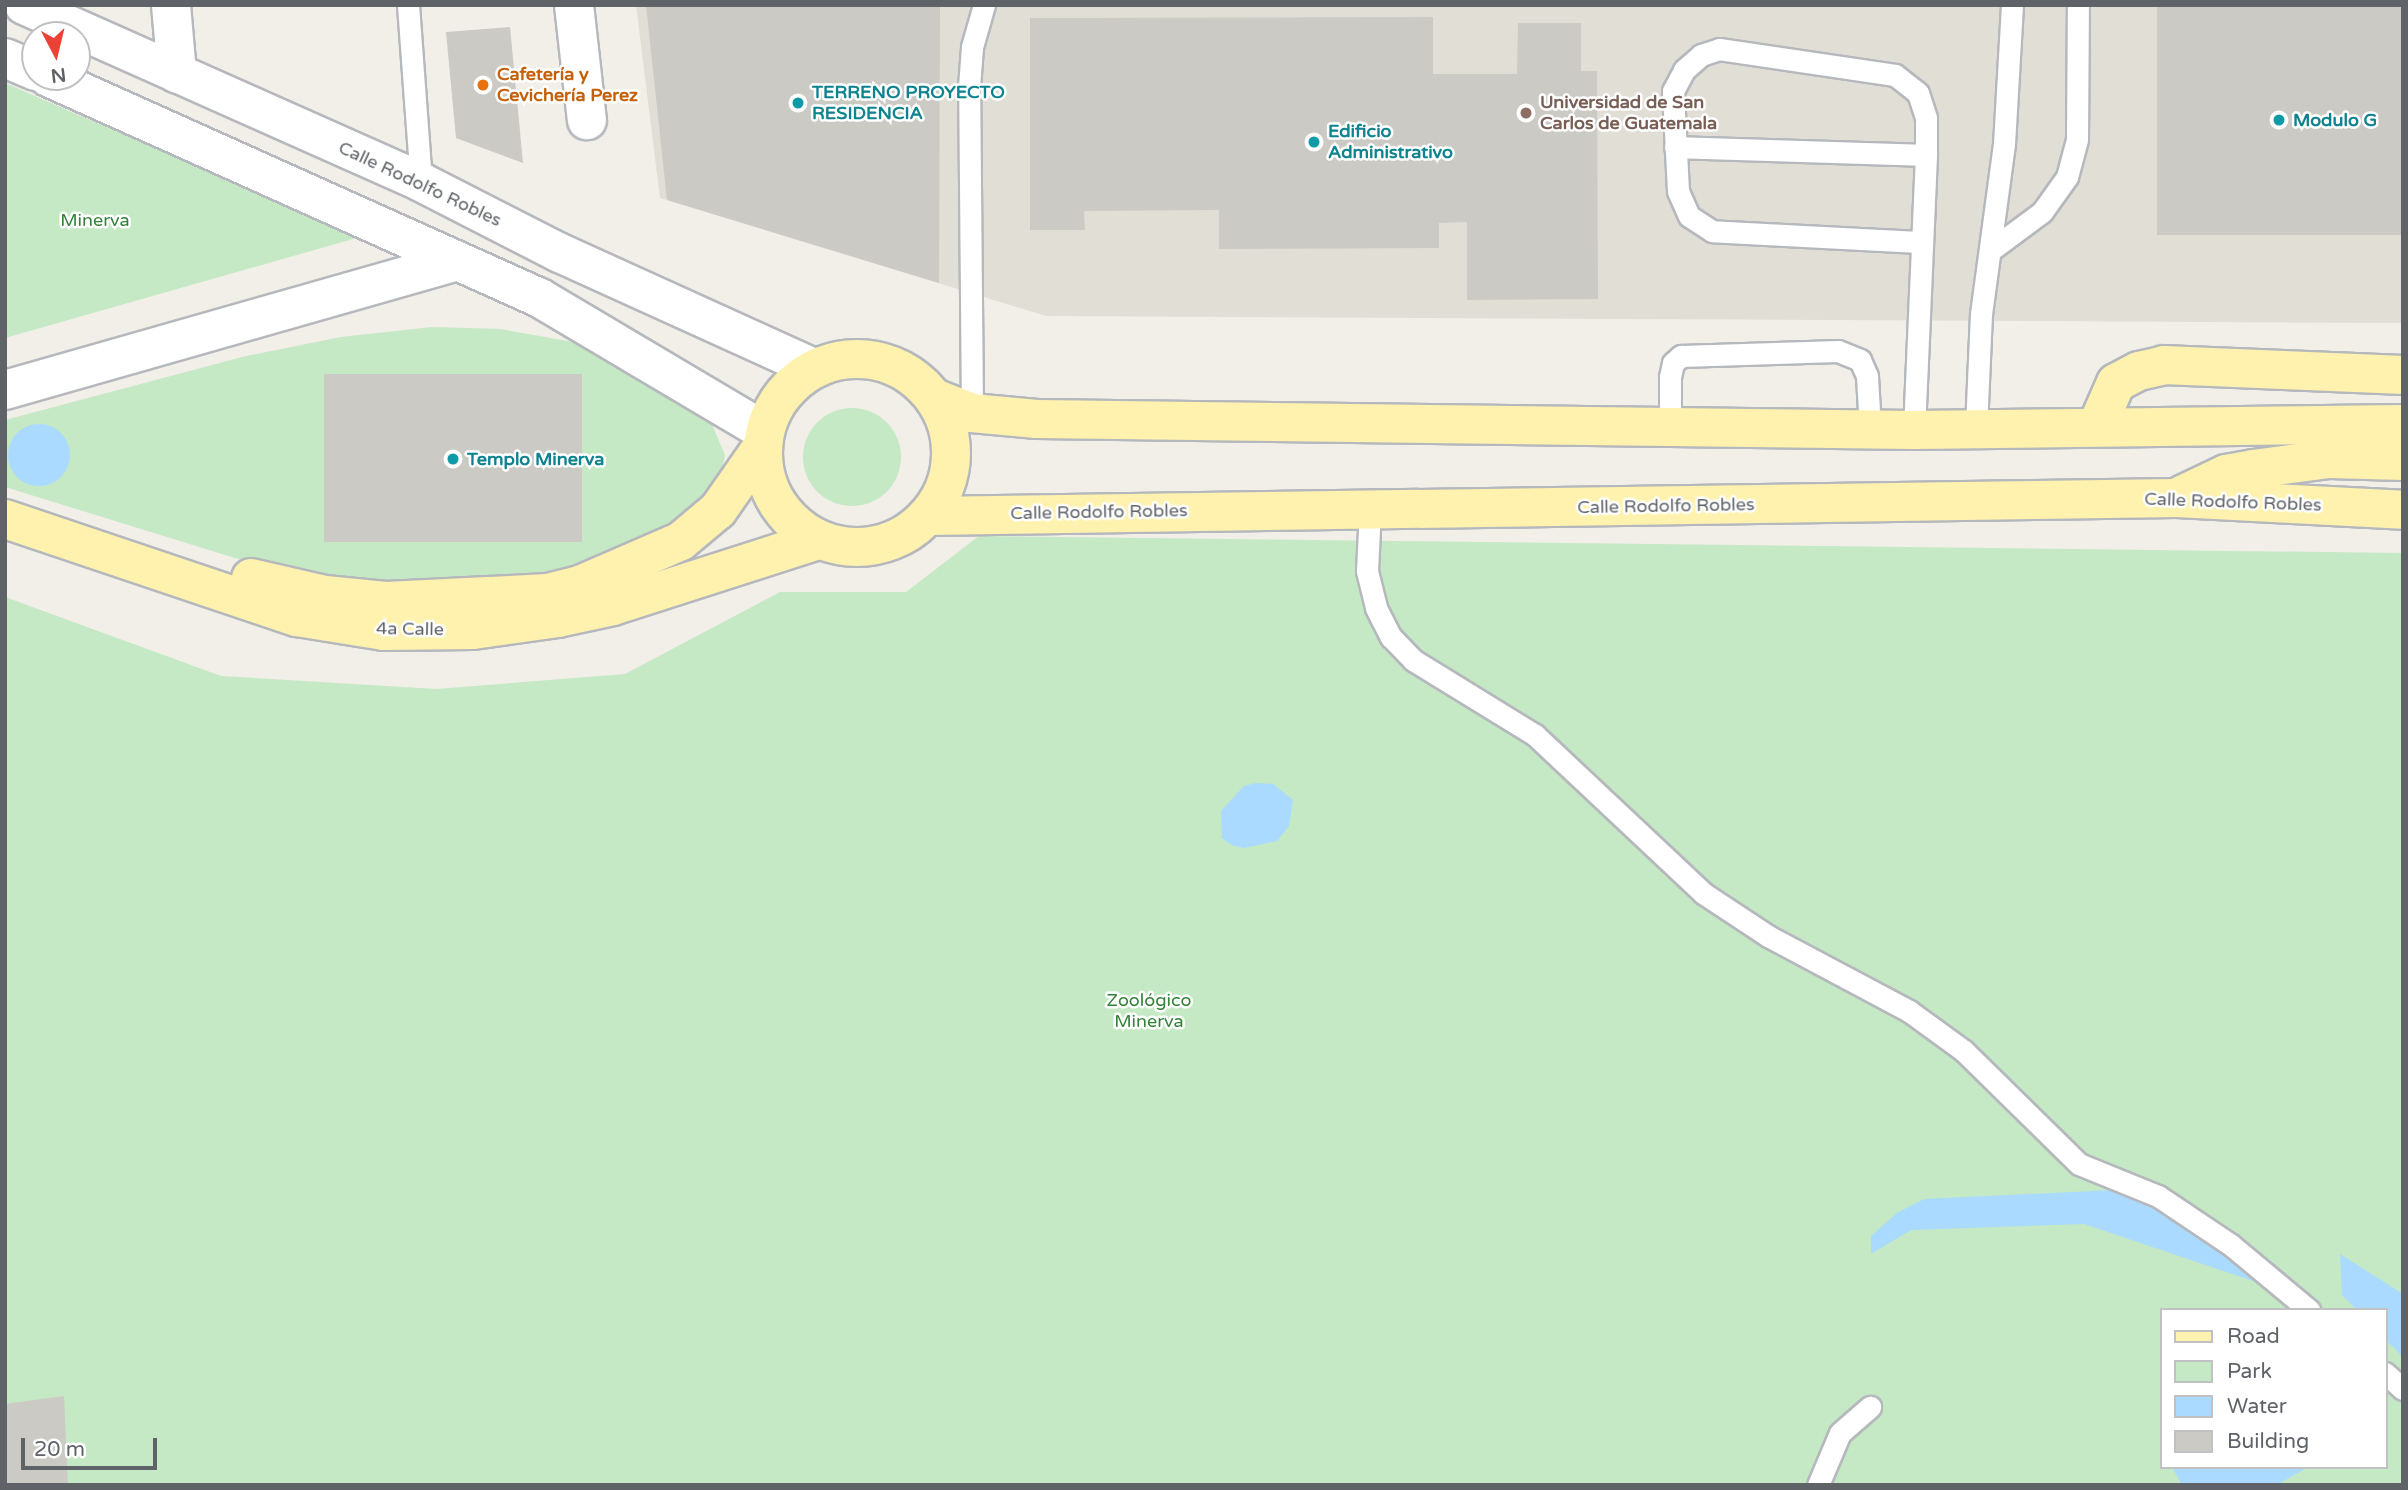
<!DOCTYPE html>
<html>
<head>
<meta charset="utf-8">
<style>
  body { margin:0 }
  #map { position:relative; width:2408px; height:1490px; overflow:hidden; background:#f1efe8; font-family:"Varela Round",sans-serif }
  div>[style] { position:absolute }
  .education>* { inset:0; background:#e1ded6 }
  .green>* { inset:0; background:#c5e8c5 }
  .round { border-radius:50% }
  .water>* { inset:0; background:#aadaff }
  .building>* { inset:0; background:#cccac5; transform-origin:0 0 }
  .roads { filter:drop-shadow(2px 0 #b5b8bc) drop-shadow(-2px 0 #b5b8bc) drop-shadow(0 2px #b5b8bc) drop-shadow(0 -2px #b5b8bc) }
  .lane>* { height:21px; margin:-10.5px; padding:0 10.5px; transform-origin:10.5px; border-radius:10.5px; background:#fff }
  .street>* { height:38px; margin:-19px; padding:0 19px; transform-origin:19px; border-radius:19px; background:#fff }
  .secondary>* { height:38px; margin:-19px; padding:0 19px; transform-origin:19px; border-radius:19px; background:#fff }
  .primary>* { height:38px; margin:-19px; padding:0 19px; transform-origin:19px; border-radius:19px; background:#fff2af }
  .primary>.ring { margin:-19px; padding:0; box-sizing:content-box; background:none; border:38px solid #fff2af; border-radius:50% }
  .dots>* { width:19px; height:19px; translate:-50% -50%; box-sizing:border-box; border:4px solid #fff; border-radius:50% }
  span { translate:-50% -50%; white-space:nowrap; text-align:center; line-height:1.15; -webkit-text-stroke:5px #fff; paint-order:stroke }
  .food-label { font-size:18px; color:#c56008; font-weight:700 }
  .left { translate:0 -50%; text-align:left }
  .culture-label { font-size:18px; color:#0d838f; font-weight:700 }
  .education-label { font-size:18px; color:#785e54; font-weight:700 }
  .street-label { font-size:18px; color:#5f6368 }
  .park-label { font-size:18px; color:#348238 }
  .frame { position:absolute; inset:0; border:7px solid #5f6368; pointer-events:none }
  .legend { position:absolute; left:2160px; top:1308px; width:228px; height:161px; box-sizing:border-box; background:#fff; border:2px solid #bfc1c3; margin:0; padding:9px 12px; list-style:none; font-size:21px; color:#5f6368 }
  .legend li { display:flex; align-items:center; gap:14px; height:35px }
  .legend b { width:35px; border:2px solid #bfc1c3 }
  .north { position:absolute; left:21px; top:21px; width:70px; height:70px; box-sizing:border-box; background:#fff; border:2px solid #bfc1c3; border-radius:50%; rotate:173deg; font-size:19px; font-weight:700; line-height:28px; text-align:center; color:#5f6368 }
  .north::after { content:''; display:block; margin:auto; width:24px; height:32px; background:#ea4335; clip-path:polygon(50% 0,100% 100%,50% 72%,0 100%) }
  .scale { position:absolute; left:21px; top:1438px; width:136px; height:32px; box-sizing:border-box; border:4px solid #5f6368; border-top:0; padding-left:9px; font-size:21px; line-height:24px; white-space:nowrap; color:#5f6368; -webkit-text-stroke:5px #fff; paint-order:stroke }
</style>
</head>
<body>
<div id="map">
  <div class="education">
    <i style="clip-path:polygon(636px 5px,2403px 5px,2403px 323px,1046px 316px,660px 198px)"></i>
  </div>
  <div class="green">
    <i style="clip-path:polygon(5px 83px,360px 237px,5px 338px)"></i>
    <i style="clip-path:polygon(432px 327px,500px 329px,579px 343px,710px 420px,725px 455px,721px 474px,703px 499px,671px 527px,589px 570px,414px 585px,287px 574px,5px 487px,5px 420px,246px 356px,341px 337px)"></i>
    <i class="round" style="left:803px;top:408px;width:98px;height:98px"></i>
    <i style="clip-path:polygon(evenodd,979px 536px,2403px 553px,2403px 1485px,5px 1485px,5px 597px,221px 676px,436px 689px,625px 674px,780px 592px,906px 592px,979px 536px,2161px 1310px,2385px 1310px,2385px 1467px,2161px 1467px,2161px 1310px)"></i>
  </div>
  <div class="water">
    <i class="round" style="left:8px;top:424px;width:62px;height:62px"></i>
    <i style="clip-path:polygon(1256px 783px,1273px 784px,1293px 800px,1289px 826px,1277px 841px,1244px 848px,1231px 845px,1222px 838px,1221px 811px,1244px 786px)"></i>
    <i style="clip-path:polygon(2114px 1190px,2168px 1206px,2256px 1282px,2084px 1224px,1911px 1230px,1871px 1254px,1871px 1236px,1897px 1213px,1924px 1199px)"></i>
    <i style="clip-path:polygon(2340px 1254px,2403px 1294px,2403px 1357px,2385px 1339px,2385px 1310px,2357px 1310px,2342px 1295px)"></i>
    <i style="clip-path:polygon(2172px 1467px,2308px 1467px,2277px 1485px,2182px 1485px)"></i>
  </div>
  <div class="building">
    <i style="clip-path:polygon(646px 5px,940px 5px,939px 283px,667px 200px)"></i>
    <i style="left:2157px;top:5px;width:246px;height:230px"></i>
    <i style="clip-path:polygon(1433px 17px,1433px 74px,1517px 74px,1518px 23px,1581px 23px,1581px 71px,1597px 71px,1598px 299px,1467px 300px,1467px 222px,1439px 223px,1439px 248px,1219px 249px,1219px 210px,1084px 211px,1085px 230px,1030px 230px,1030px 18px)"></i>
    <i style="clip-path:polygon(510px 27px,523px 163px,456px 138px,446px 32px)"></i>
    <i style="left:324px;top:374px;width:258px;height:168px"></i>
    <i style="clip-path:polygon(64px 1396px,68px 1485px,5px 1485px,5px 1404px)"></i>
  </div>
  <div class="roads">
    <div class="lane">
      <i style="left:408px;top:5px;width:177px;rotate:85.8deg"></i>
      <i style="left:1675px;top:147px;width:251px;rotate:1.8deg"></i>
      <i style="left:1926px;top:155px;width:275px;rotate:92.5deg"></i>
      <i style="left:1919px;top:242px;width:207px;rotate:-177deg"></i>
      <i style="left:1712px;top:231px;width:27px;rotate:-147deg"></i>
      <i style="left:1689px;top:216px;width:27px;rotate:-114deg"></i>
      <i style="left:1678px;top:191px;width:100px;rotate:-92.9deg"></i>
      <i style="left:1673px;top:91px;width:24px;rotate:-62deg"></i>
      <i style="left:1684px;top:70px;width:23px;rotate:-41deg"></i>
      <i style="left:1701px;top:55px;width:19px;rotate:-18deg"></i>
      <i style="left:1719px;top:49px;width:178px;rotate:8.4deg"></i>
      <i style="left:1895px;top:75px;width:29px;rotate:38deg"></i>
      <i style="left:1918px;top:93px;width:26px;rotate:72deg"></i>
      <i style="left:1926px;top:118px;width:37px;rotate:90deg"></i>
      <i style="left:1992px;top:249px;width:62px;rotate:-36.5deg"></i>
      <i style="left:2042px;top:212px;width:43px;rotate:-54.5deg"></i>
      <i style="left:2067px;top:177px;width:39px;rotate:-75deg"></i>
      <i style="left:2077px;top:139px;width:134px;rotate:-89.6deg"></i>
      <i style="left:972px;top:413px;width:326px;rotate:-90.5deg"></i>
      <i style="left:969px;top:87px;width:40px;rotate:-85.7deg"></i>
      <i style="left:972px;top:47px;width:44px;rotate:-74.1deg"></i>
      <i style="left:1670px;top:428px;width:51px;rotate:-90deg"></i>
      <i style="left:1670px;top:377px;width:14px;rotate:-78deg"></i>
      <i style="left:1673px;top:363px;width:11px;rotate:-41deg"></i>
      <i style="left:1681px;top:356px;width:157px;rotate:-1.8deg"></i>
      <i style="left:1838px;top:351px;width:24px;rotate:22deg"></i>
      <i style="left:1860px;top:360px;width:17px;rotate:66deg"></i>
      <i style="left:1867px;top:376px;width:53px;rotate:86.8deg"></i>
      <i style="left:1976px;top:428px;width:114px;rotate:-87.5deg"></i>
      <i style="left:1981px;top:314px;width:172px;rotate:-82.3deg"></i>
      <i style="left:2004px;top:144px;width:139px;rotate:-86.7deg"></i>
      <i style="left:1370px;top:509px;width:62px;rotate:92.8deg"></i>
      <i style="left:1367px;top:571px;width:38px;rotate:76deg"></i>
      <i style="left:1376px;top:608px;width:33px;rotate:63deg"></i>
      <i style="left:1391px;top:637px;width:32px;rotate:46deg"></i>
      <i style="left:1413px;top:660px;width:143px;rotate:31.6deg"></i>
      <i style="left:1535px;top:735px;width:231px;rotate:43.2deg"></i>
      <i style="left:1703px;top:893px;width:78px;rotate:33.5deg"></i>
      <i style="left:1768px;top:936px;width:160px;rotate:28deg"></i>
      <i style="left:1909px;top:1011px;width:68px;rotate:36deg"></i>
      <i style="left:1964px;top:1051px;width:161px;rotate:44.5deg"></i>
      <i style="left:2079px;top:1164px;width:85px;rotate:22.1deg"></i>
      <i style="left:2158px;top:1196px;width:88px;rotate:33.9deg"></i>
      <i style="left:2231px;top:1245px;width:102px;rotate:39.8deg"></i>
      <i style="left:2385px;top:1373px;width:24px;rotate:42deg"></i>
      <i style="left:1818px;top:1485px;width:56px;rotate:-67.1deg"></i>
      <i style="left:1840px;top:1433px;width:40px;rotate:-41deg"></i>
    </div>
    <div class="street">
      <i style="left:171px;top:5px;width:69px;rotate:85deg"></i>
      <i style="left:574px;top:5px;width:116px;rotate:83.6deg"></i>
      <i style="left:5px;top:390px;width:470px;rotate:-15.9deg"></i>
    </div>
    <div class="secondary">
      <i style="left:24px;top:5px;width:435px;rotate:24deg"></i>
      <i style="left:421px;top:182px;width:156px;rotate:27.1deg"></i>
      <i style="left:560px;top:253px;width:279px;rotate:24.4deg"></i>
      <i style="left:5px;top:58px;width:33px;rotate:23deg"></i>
      <i style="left:48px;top:77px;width:539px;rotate:24.19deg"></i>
      <i style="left:540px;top:298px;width:261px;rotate:30.7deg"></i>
    </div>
    <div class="primary">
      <i class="ring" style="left:763px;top:359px;width:150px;height:150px"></i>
      <i style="left:934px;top:398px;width:41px;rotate:21.5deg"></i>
      <i style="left:972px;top:413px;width:65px;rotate:5.3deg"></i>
      <i style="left:1037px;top:419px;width:877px;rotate:0.72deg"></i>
      <i style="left:1914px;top:430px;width:489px;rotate:-0.7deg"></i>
      <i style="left:2097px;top:426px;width:47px;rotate:-66.2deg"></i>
      <i style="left:2116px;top:383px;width:26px;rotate:-28deg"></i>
      <i style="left:2139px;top:371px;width:26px;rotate:-13deg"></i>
      <i style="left:2164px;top:365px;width:239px;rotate:2.4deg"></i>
      <i style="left:2182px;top:495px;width:49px;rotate:-25.5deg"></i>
      <i style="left:2226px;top:474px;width:27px;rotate:-10deg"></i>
      <i style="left:2253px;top:469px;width:77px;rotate:-7.5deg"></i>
      <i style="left:2329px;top:459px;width:74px;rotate:1.5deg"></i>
      <i style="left:928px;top:516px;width:1249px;rotate:-0.83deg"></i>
      <i style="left:2177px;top:498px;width:226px;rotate:3deg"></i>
      <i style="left:5px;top:519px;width:308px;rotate:18.6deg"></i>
      <i style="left:297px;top:617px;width:88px;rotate:9.1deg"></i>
      <i style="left:384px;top:631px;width:89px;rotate:-0.6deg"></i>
      <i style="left:473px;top:630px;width:86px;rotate:-8deg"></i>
      <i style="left:558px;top:618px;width:56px;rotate:-12.3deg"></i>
      <i style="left:613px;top:606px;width:216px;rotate:-17.8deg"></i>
      <i style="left:251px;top:578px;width:76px;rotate:12.9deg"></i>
      <i style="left:325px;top:595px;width:61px;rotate:5.6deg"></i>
      <i style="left:386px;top:601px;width:162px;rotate:-2.8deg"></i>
      <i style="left:548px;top:593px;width:33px;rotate:-14deg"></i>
      <i style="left:580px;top:585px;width:110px;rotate:-23.5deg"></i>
      <i style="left:681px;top:541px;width:48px;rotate:-40deg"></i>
      <i style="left:718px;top:510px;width:77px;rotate:-55.1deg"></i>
    </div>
  </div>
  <div class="dots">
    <i style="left:483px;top:85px;background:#e8710a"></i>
    <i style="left:798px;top:103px;background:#0f9aa8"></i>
    <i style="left:1526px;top:113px;background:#8d6e63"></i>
    <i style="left:2279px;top:120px;background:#0f9aa8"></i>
    <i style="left:1314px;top:142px;background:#0f9aa8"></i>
    <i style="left:453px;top:459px;background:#0f9aa8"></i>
  </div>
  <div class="food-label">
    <span class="left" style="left:497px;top:85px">Cafetería y<br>Cevichería Perez</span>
  </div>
  <div class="culture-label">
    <span class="left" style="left:812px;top:103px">TERRENO PROYECTO<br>RESIDENCIA</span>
    <span class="left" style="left:2293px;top:120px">Modulo G</span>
    <span class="left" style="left:1328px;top:142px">Edificio<br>Administrativo</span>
    <span class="left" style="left:467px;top:459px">Templo Minerva</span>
  </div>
  <div class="education-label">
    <span class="left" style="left:1540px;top:113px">Universidad de San<br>Carlos de Guatemala</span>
  </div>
  <div class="street-label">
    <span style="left:420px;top:184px;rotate:25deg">Calle Rodolfo Robles</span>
    <span style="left:2233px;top:502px;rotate:2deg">Calle Rodolfo Robles</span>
    <span style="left:1666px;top:506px;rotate:-1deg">Calle Rodolfo Robles</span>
    <span style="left:1099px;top:512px;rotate:-1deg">Calle Rodolfo Robles</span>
    <span style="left:410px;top:629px;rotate:1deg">4a Calle</span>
  </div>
  <div class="park-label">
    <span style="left:95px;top:220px">Minerva</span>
    <span style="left:1149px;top:1011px">Zoológico<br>Minerva</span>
  </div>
  <div class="frame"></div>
  <ul class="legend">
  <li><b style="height:9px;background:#fff2af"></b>Road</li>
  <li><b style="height:19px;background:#c5e8c5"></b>Park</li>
  <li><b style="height:19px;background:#aadaff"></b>Water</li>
  <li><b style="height:19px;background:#cccac5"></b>Building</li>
  </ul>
  <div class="north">N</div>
  <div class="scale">20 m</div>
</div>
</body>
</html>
